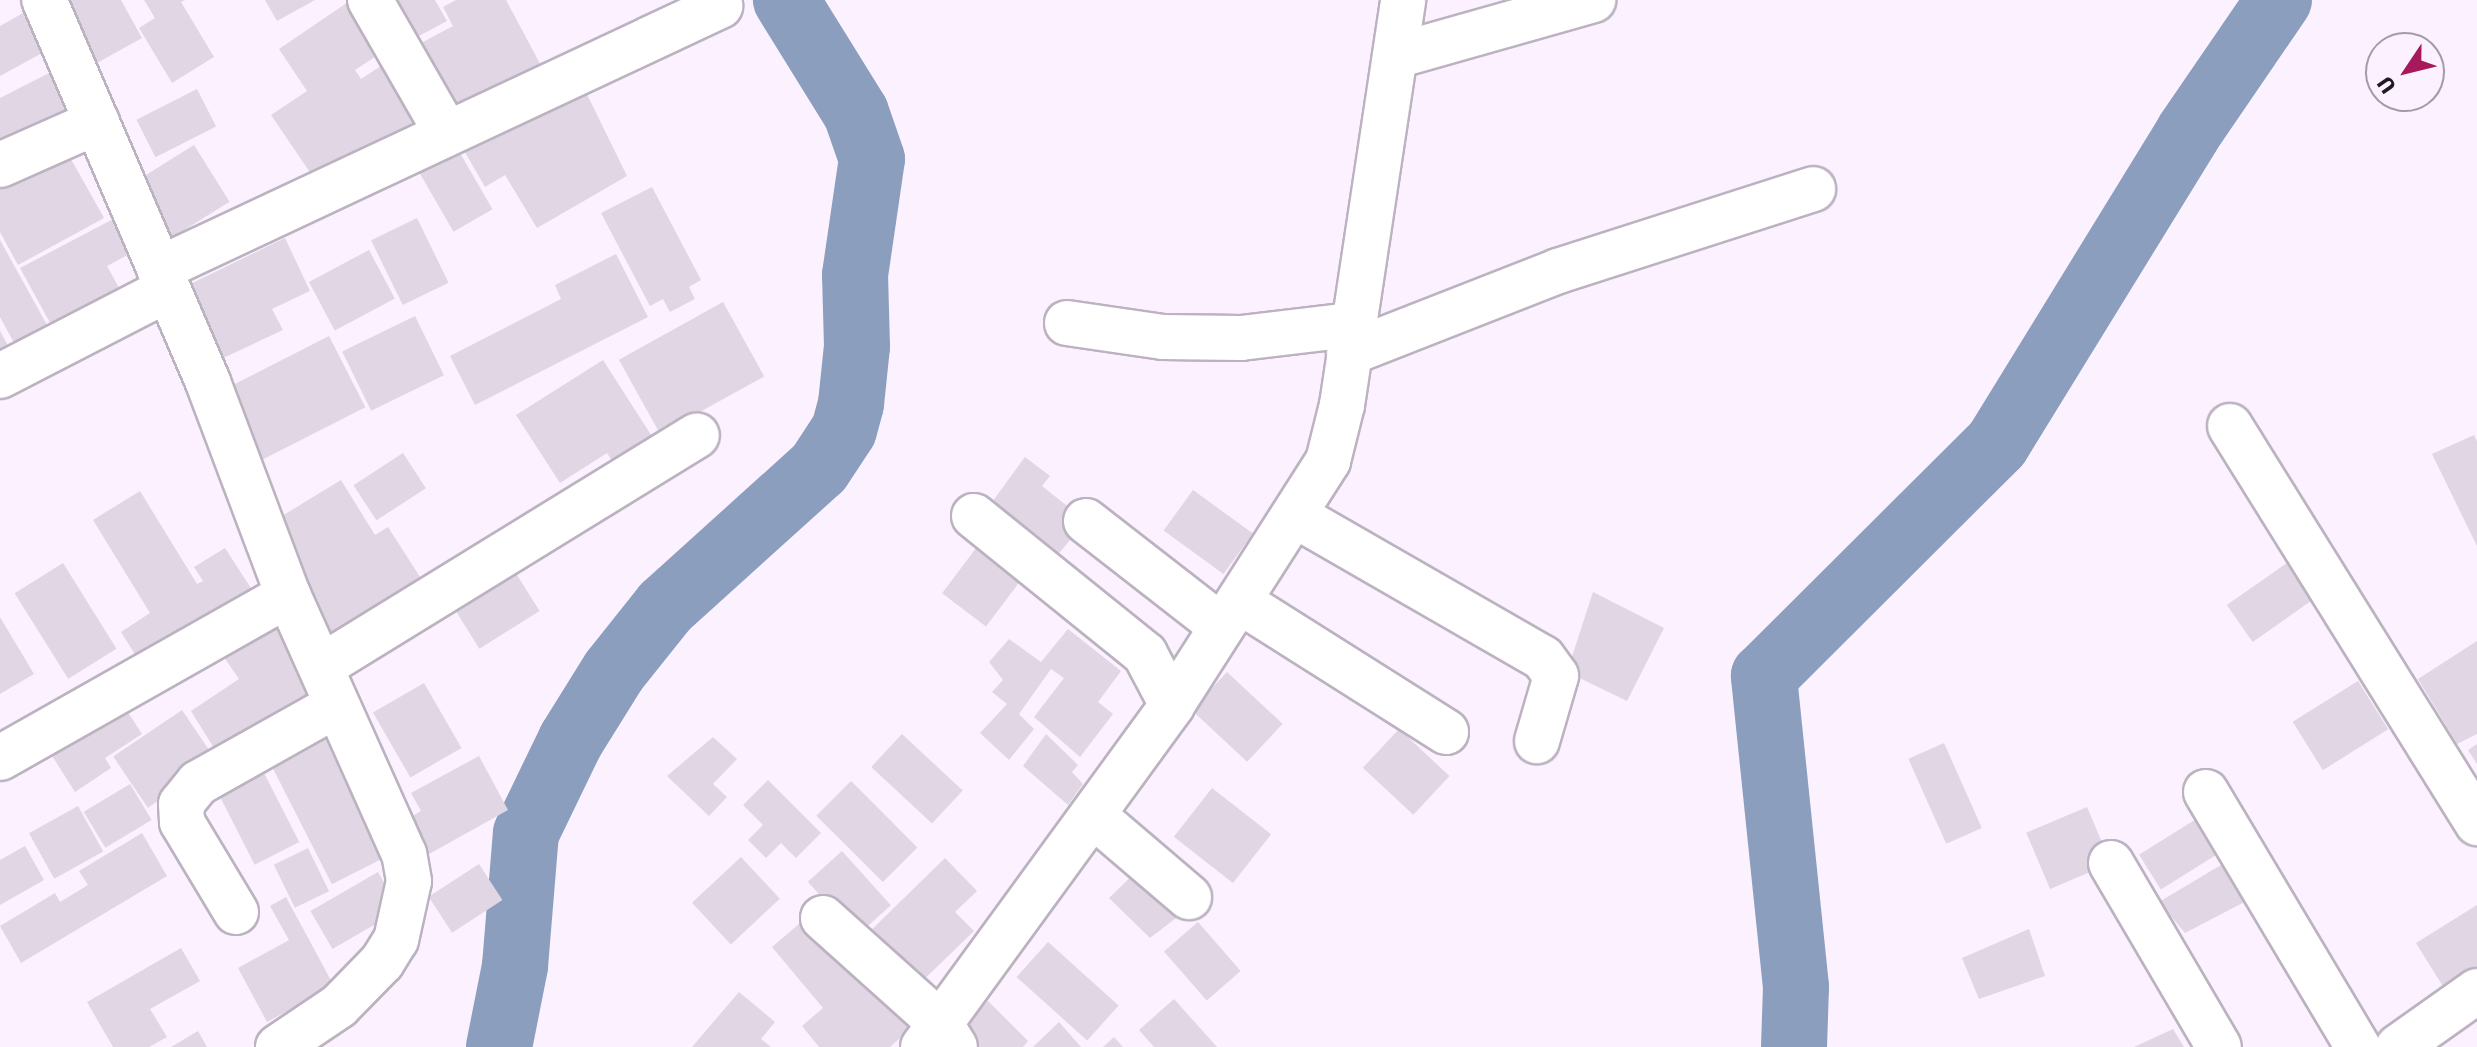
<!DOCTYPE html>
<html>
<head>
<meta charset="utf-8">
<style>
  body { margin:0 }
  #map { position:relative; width:2477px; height:1047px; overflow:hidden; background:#fbf1ff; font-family:"Fira Sans",sans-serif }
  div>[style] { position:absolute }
  .river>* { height:66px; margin:-33px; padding:0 33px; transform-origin:33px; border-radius:33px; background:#8b9ebd }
  .building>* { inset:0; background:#e0d6e4; transform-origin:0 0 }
  .roads { filter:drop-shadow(2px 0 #bcb2c0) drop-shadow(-2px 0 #bcb2c0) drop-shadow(0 2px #bcb2c0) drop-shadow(0 -2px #bcb2c0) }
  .minor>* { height:44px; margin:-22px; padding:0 22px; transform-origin:22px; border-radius:22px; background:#fff }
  span { translate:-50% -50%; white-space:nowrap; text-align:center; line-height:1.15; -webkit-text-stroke:6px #fbf1ff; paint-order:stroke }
  .north { position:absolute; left:2365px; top:32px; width:80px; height:80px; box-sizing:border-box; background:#fbf1ff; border:2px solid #a39ba6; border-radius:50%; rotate:235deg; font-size:22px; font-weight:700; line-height:32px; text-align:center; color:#1f1b20 }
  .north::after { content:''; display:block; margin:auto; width:28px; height:36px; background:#a7195a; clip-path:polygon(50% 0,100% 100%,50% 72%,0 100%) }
</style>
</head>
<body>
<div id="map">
  <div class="river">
    <i style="left:499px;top:1047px;width:83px;rotate:-78.8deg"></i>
    <i style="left:515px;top:966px;width:133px;rotate:-85.3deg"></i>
    <i style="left:526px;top:833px;width:103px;rotate:-64.2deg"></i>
    <i style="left:571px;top:740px;width:81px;rotate:-58.1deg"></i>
    <i style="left:614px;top:671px;width:82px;rotate:-51.4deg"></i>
    <i style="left:665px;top:607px;width:207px;rotate:-42.1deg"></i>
    <i style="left:819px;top:468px;width:45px;rotate:-56.7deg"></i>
    <i style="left:844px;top:430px;width:27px;rotate:-75deg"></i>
    <i style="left:851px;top:404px;width:58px;rotate:-84.1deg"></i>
    <i style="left:857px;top:346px;width:71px;rotate:-91.6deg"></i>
    <i style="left:855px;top:275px;width:117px;rotate:-81.7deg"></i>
    <i style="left:872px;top:159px;width:49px;rotate:-109.2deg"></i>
    <i style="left:856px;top:113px;width:133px;rotate:-121.8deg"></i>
    <i style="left:1794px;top:1047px;width:60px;rotate:-88.1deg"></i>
    <i style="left:1796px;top:987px;width:313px;rotate:-95.9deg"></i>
    <i style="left:1764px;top:676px;width:329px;rotate:-44.9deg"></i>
    <i style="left:1997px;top:444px;width:365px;rotate:-58.4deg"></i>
    <i style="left:2188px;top:133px;width:161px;rotate:-55.6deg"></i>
  </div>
  <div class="building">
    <i style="clip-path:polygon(62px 0,121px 0,142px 38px,97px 63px)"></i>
    <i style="clip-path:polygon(144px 0,185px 0,181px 2px,214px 57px,172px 83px,139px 28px,155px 18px)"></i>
    <i style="clip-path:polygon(265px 0,315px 0,277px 21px)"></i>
    <i style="clip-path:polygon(351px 0,384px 51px,355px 70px,361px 79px,393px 58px,430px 113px,320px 187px,271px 115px,307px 91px,279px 49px)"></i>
    <i style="clip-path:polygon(380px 0,435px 0,447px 21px,404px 44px)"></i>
    <i style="clip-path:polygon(456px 0,506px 0,545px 73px,448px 124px,408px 50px,453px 26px,443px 7px)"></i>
    <i style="clip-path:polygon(23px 13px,44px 52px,0 76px,0 26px)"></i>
    <i style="clip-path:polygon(55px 70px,79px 115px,0 157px,0 98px)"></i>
    <i style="clip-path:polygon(579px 78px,627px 176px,537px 228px,505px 175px,485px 187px,462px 147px)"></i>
    <i style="left:197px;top:89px;width:42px;height:68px;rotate:63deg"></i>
    <i style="left:194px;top:145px;width:67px;height:67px;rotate:58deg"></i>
    <i style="left:456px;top:146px;width:73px;height:45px;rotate:60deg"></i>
    <i style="clip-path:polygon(67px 152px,104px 218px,18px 265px,0 232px,0 189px)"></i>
    <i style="clip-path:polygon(652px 187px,701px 280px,689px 287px,695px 299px,670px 312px,663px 299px,650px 306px,601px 213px)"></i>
    <i style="clip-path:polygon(119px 216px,137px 250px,107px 266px,123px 295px,55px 332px,20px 268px)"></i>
    <i style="left:417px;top:218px;width:72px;height:51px;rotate:64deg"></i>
    <i style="clip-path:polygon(285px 238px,310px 291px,272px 309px,283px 330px,219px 360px,184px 287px)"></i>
    <i style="clip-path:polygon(0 240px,57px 343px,24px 361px,0 317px)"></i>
    <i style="left:369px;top:250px;width:55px;height:68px;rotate:62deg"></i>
    <i style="clip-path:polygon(616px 254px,648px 317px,475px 405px,450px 356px,561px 299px,555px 285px)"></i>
    <i style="left:723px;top:302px;width:85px;height:119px;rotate:61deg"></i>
    <i style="left:415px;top:316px;width:66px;height:81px;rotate:64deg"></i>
    <i style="clip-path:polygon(0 331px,11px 351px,0 357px)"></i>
    <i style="left:329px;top:336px;width:80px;height:118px;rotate:63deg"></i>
    <i style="clip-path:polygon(603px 360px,662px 452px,623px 477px,607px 453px,560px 483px,516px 415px)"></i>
    <i style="clip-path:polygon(2474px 435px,2477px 441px,2477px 546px,2432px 454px)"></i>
    <i style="left:403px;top:453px;width:42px;height:59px;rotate:57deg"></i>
    <i style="clip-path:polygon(1025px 457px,1050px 476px,1042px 486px,1086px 521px,1055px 558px,987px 509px)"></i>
    <i style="clip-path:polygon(341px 480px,375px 535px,388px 527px,429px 591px,339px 647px,264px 527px)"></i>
    <i style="left:1193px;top:490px;width:74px;height:50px;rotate:36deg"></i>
    <i style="clip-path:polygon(140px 491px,197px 584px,203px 581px,194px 567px,225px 548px,256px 596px,143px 667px,121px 632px,150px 613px,93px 520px)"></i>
    <i style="left:986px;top:535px;width:55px;height:73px;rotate:37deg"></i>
    <i style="left:2294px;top:558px;width:45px;height:82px;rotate:55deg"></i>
    <i style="left:63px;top:563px;width:101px;height:57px;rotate:58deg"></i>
    <i style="left:512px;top:567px;width:52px;height:71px;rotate:58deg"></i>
    <i style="clip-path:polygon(1593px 592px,1664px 628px,1627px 701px,1567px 672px)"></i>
    <i style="clip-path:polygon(267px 611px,325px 701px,225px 766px,191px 711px,239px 679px,215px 644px)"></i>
    <i style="clip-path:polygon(0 617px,34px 674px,0 694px)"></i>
    <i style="clip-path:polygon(1068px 629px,1121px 671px,1098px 702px,1113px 714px,1080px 757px,1034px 717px,1064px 678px,1051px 669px,1019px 714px,1034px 729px,1009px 760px,980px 733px,1007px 704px,992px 692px,1003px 680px,989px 662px,1009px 639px,1041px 662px)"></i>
    <i style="clip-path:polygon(2477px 641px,2477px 734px,2457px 744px,2418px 679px)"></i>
    <i style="left:1227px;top:672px;width:76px;height:52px;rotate:43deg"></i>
    <i style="left:2358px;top:681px;width:57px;height:77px;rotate:58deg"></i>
    <i style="left:424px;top:683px;width:75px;height:59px;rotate:60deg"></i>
    <i style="clip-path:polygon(120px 700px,142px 734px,105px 758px,111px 768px,75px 792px,47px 748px)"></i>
    <i style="left:182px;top:710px;width:62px;height:83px;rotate:56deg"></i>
    <i style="left:337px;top:729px;width:136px;height:75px;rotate:63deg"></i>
    <i style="left:1399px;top:729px;width:69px;height:53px;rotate:43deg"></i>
    <i style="left:902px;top:734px;width:83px;height:45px;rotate:43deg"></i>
    <i style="clip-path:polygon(1046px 734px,1078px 765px,1072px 772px,1083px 784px,1068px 805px,1023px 766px)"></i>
    <i style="clip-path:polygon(713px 737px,737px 759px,713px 784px,727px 797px,709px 816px,667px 776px)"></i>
    <i style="left:1944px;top:743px;width:93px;height:39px;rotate:66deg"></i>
    <i style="clip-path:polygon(2477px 744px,2477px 764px,2468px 750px)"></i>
    <i style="clip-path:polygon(479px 756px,508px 810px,422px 858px,402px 822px,421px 811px,411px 793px)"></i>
    <i style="left:262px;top:769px;width:82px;height:50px;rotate:63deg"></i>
    <i style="clip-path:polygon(768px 780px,821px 833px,796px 858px,781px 843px,766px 858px,748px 840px,763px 825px,743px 805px)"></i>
    <i style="left:851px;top:781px;width:94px;height:49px;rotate:45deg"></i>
    <i style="left:130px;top:784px;width:42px;height:54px;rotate:59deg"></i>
    <i style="left:1212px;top:788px;width:75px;height:62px;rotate:38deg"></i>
    <i style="left:78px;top:806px;width:52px;height:56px;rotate:61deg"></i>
    <i style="left:2087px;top:807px;width:61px;height:66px;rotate:67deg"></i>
    <i style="left:2201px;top:816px;width:41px;height:73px;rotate:58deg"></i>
    <i style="clip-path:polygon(142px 833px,167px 876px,21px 963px,0 926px,55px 893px,60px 902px,88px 885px,79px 871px)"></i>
    <i style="clip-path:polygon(25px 846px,44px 880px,0 905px,0 860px)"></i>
    <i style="left:308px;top:848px;width:48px;height:38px;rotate:64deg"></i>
    <i style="left:842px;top:851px;width:73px;height:46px;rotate:48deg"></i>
    <i style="left:741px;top:857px;width:57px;height:67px;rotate:47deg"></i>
    <i style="clip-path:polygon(945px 858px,977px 891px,955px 912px,974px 931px,910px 993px,860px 941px)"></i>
    <i style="clip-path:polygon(2231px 859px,2252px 898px,2185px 933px,2159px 902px)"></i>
    <i style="left:479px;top:864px;width:43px;height:60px;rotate:57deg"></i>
    <i style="clip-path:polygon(1143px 865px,1193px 905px,1150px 938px,1109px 898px)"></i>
    <i style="left:378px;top:872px;width:44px;height:78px;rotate:60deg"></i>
    <i style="clip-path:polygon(286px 897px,334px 986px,267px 1022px,238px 968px,289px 940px,270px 906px)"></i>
    <i style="clip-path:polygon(2477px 905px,2477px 982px,2449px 996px,2416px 943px)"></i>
    <i style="clip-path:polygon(814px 911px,918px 1022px,890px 1047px,819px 1047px,802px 1026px,823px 1008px,772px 947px)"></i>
    <i style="left:1198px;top:922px;width:65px;height:45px;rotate:49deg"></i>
    <i style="clip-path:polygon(2029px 929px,2045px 976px,1979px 999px,1962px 958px)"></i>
    <i style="left:1048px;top:942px;width:95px;height:47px;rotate:42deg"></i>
    <i style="clip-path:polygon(181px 948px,200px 981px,150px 1009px,167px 1037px,149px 1047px,113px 1047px,87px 1002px)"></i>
    <i style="clip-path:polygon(739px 992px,775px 1022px,761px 1039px,771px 1047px,692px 1047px)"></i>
    <i style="clip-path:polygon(1174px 999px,1217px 1047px,1154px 1047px,1139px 1030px)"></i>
    <i style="clip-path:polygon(988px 1001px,1028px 1041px,1023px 1047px,978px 1047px,960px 1029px)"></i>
    <i style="clip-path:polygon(1059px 1022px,1081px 1047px,1033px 1047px)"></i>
    <i style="clip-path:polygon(2173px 1029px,2184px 1047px,2134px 1047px)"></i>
    <i style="clip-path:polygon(198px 1031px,207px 1047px,171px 1047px)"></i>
    <i style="clip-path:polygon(1114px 1037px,1123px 1047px,1103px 1047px)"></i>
  </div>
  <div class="roads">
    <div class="minor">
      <i style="left:370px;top:0;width:152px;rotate:60.1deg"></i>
      <i style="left:1399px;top:55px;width:202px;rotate:-15.8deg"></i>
      <i style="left:0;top:165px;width:106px;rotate:-23.9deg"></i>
      <i style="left:159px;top:269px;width:620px;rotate:-25.12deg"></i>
      <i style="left:1067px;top:323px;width:97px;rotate:8.3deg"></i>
      <i style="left:1163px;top:337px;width:78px;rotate:0.7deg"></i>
      <i style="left:1241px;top:338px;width:110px;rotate:-6.8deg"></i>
      <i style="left:1349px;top:353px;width:225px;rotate:-21.4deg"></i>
      <i style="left:1558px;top:271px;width:268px;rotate:-17.8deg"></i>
      <i style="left:0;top:376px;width:186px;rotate:-27.3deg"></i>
      <i style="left:2230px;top:426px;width:468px;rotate:58.1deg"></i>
      <i style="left:974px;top:516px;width:220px;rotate:38.9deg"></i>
      <i style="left:1145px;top:654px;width:58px;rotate:62.1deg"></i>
      <i style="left:1296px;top:516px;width:285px;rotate:29.9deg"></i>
      <i style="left:1543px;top:658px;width:22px;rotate:54deg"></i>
      <i style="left:1556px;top:676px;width:68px;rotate:106.3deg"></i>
      <i style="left:1086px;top:521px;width:172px;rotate:37.9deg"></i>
      <i style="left:1239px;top:601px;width:245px;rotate:32.3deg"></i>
      <i style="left:322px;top:666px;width:440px;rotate:-31.6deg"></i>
      <i style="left:0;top:758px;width:331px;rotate:-29.5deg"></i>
      <i style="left:288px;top:595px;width:228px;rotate:-110.6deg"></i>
      <i style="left:208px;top:382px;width:416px;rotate:-113.2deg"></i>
      <i style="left:2206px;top:792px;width:297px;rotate:59.2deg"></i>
      <i style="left:1094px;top:816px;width:125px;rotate:40.5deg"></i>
      <i style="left:2111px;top:863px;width:213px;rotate:59.6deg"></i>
      <i style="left:236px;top:912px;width:105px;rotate:-121deg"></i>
      <i style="left:182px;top:822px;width:18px;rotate:-93deg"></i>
      <i style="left:181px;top:804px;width:27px;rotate:-51deg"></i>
      <i style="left:198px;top:783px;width:159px;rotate:-29.3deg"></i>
      <i style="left:823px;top:918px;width:157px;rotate:41.9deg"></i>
      <i style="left:940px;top:1023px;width:28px;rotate:58deg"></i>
      <i style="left:278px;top:1047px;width:73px;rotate:-33.9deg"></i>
      <i style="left:339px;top:1006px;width:62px;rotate:-45.7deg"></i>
      <i style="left:382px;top:962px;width:26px;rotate:-58deg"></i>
      <i style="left:396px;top:940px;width:60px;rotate:-77.6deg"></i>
      <i style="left:409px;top:881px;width:27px;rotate:-100deg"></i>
      <i style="left:404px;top:854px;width:284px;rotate:-114.1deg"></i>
      <i style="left:923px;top:1047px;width:423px;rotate:-53.9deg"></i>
      <i style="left:1172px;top:705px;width:290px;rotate:-57.4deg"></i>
      <i style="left:1328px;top:461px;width:58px;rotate:-76deg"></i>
      <i style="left:1342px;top:405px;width:410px;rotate:-81.4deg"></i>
      <i style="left:2398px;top:1047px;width:97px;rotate:-35.3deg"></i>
    </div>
  </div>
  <div class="north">U</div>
</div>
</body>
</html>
